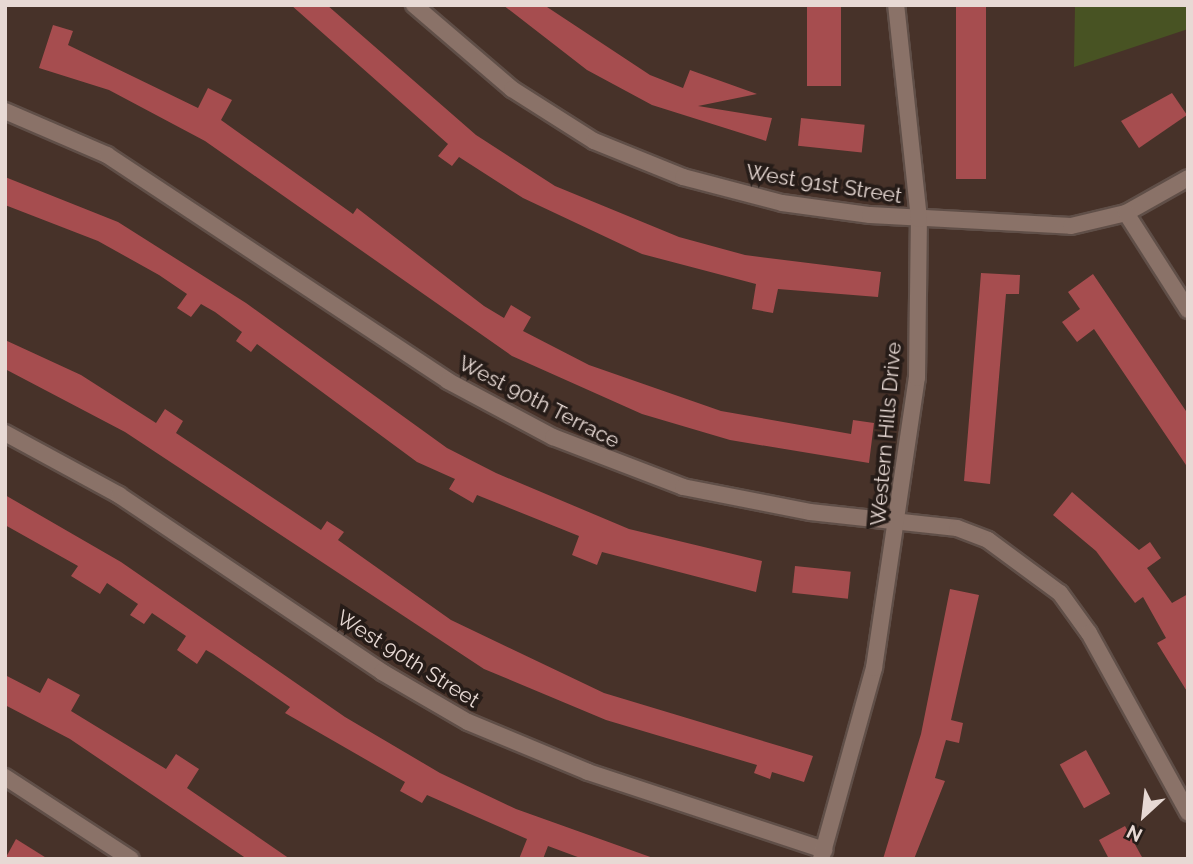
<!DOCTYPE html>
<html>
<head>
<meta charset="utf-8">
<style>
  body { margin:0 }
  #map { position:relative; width:1193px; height:864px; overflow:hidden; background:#473229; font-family:Raleway,sans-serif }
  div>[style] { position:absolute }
  .green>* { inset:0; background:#485323 }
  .building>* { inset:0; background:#a64d4f; transform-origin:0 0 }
  .roads { filter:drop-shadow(2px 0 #604f48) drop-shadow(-2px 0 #604f48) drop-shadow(0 2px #604f48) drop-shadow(0 -2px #604f48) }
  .street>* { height:16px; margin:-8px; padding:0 8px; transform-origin:8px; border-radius:8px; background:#8a7268 }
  span { translate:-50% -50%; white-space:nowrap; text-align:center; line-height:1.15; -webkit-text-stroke:7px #261c18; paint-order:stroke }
  .street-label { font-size:21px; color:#e7d9d4 }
  .frame { position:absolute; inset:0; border:7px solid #e7d9d4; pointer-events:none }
  .north { position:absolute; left:1109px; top:780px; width:70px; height:70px; -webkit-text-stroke:5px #261c18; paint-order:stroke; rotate:207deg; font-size:19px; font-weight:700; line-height:28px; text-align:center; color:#e7d9d4 }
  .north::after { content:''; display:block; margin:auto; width:24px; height:32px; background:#e7d9d4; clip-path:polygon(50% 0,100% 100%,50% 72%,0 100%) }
</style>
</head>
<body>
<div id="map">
  <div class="green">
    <i style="clip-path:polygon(1075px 5px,1188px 5px,1188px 29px,1074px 67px)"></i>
  </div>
  <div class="building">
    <i style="clip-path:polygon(291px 5px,327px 5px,476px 135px,555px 186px,679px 237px,745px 255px,881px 272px,878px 297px,778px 289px,773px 313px,752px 309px,756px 284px,642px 254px,523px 198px,459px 157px,452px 166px,438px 156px,448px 144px)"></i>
    <i style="clip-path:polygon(503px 5px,544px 5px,650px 75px,683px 88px,690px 70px,757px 94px,698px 106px,772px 118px,766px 141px,652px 105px,587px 70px)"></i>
    <i style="left:807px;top:5px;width:34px;height:81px"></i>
    <i style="left:956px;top:5px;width:30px;height:174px"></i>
    <i style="clip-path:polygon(53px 25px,73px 31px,68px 45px,198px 108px,208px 88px,232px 100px,221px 120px,353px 214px,357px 208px,484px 306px,504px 318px,511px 305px,531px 317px,523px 331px,589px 365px,721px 411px,851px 434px,853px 420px,874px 423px,869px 463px,730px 440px,642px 414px,512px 356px,205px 141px,109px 90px,39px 68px)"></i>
    <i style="clip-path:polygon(1172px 93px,1187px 115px,1139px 148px,1121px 121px)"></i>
    <i style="left:801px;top:118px;width:64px;height:28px;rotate:6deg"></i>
    <i style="clip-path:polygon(5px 177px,118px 222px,246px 303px,447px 448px,496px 473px,629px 529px,762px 561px,756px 592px,602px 552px,597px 565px,572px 555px,579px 536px,477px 495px,473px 503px,449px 489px,455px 479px,417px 462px,257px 344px,251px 352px,236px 341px,242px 332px,215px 312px,201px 304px,191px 317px,177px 308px,187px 294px,159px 275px,98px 241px,5px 205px)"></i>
    <i style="clip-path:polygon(981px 273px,1020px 275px,1019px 294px,1006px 294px,990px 484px,964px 481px)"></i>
    <i style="clip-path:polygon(1093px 274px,1188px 414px,1188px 468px,1094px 329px,1077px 342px,1062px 322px,1080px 309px,1068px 292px)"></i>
    <i style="clip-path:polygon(5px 340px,81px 375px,156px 423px,165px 409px,183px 421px,176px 433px,321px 530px,327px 521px,344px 532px,338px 540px,451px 620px,604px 693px,813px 756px,804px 782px,772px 772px,770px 779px,754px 773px,757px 765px,606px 720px,484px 669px,125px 432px,5px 369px)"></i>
    <i style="clip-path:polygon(1072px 492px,1139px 550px,1150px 542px,1161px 558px,1147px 568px,1172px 603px,1188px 594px,1188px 693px,1157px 643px,1166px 638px,1143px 597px,1135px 603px,1096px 551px,1053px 515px)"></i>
    <i style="clip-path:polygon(5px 495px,121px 562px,345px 717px,440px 773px,516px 809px,656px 859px,583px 859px,548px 846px,543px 859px,519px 859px,527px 839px,427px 795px,422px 803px,400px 791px,405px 782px,285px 713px,290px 707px,213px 654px,206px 650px,197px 664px,177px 650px,186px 636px,152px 613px,144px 624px,130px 615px,138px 604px,107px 583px,100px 594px,71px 576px,78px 566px,5px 525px)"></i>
    <i style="left:795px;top:566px;width:56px;height:27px;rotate:6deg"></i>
    <i style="clip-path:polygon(950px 589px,979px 595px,951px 720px,963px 723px,959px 743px,946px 740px,935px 778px,945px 781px,914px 859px,883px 859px,921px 734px)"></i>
    <i style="clip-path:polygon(5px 675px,40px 693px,48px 678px,80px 695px,71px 711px,166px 769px,176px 754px,199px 769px,187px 788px,290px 859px,247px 859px,70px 739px,5px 705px)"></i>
    <i style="left:1086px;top:750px;width:50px;height:30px;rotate:61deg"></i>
    <i style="clip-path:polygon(1125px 826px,1143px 859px,1109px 859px,1099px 840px)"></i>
    <i style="clip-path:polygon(16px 839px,48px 859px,5px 859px)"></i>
  </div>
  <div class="roads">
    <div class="street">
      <i style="left:414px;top:5px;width:129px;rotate:40.6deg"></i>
      <i style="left:512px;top:89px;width:97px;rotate:32.4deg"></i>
      <i style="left:594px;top:141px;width:96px;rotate:22deg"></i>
      <i style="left:683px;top:177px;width:102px;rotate:14.7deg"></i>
      <i style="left:782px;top:203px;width:89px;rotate:7.8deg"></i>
      <i style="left:870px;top:215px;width:201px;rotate:3.1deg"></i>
      <i style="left:1071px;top:226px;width:57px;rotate:-13.3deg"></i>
      <i style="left:1126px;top:213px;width:71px;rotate:-29.4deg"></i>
      <i style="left:5px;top:111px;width:111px;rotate:23.3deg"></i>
      <i style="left:107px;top:155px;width:409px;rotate:33.5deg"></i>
      <i style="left:448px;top:381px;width:119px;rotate:28.1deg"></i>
      <i style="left:553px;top:437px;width:139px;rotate:21deg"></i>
      <i style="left:683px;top:487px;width:129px;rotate:11.1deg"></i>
      <i style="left:810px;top:512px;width:148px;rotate:6.2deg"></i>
      <i style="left:957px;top:528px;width:33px;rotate:21deg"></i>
      <i style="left:988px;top:540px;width:89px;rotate:36.4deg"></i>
      <i style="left:1060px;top:593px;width:49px;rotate:54.1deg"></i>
      <i style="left:1089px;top:633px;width:205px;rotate:61.1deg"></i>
      <i style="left:1126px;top:213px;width:115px;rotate:57.4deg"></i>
      <i style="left:5px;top:433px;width:130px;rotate:28.5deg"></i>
      <i style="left:119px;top:495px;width:317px;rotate:33.9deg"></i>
      <i style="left:382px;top:672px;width:99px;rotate:30.2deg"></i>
      <i style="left:468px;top:722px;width:130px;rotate:22.6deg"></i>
      <i style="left:588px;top:772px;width:249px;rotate:18.3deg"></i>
      <i style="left:5px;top:777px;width:150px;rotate:33.1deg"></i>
      <i style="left:821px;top:859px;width:198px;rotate:-74.5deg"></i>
      <i style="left:874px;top:668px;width:293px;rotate:-81.6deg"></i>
      <i style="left:917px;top:378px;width:159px;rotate:-89.3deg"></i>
      <i style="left:919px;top:219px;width:215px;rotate:-96.1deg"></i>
    </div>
  </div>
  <div class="street-label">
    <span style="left:824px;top:184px;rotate:9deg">West 91st Street</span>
    <span style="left:539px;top:402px;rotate:27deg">West 90th Terrace</span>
    <span style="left:886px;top:434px;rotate:-85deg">Western Hills Drive</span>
    <span style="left:408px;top:659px;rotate:32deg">West 90th Street</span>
  </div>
  <div class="frame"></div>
  <div class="north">N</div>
</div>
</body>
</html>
